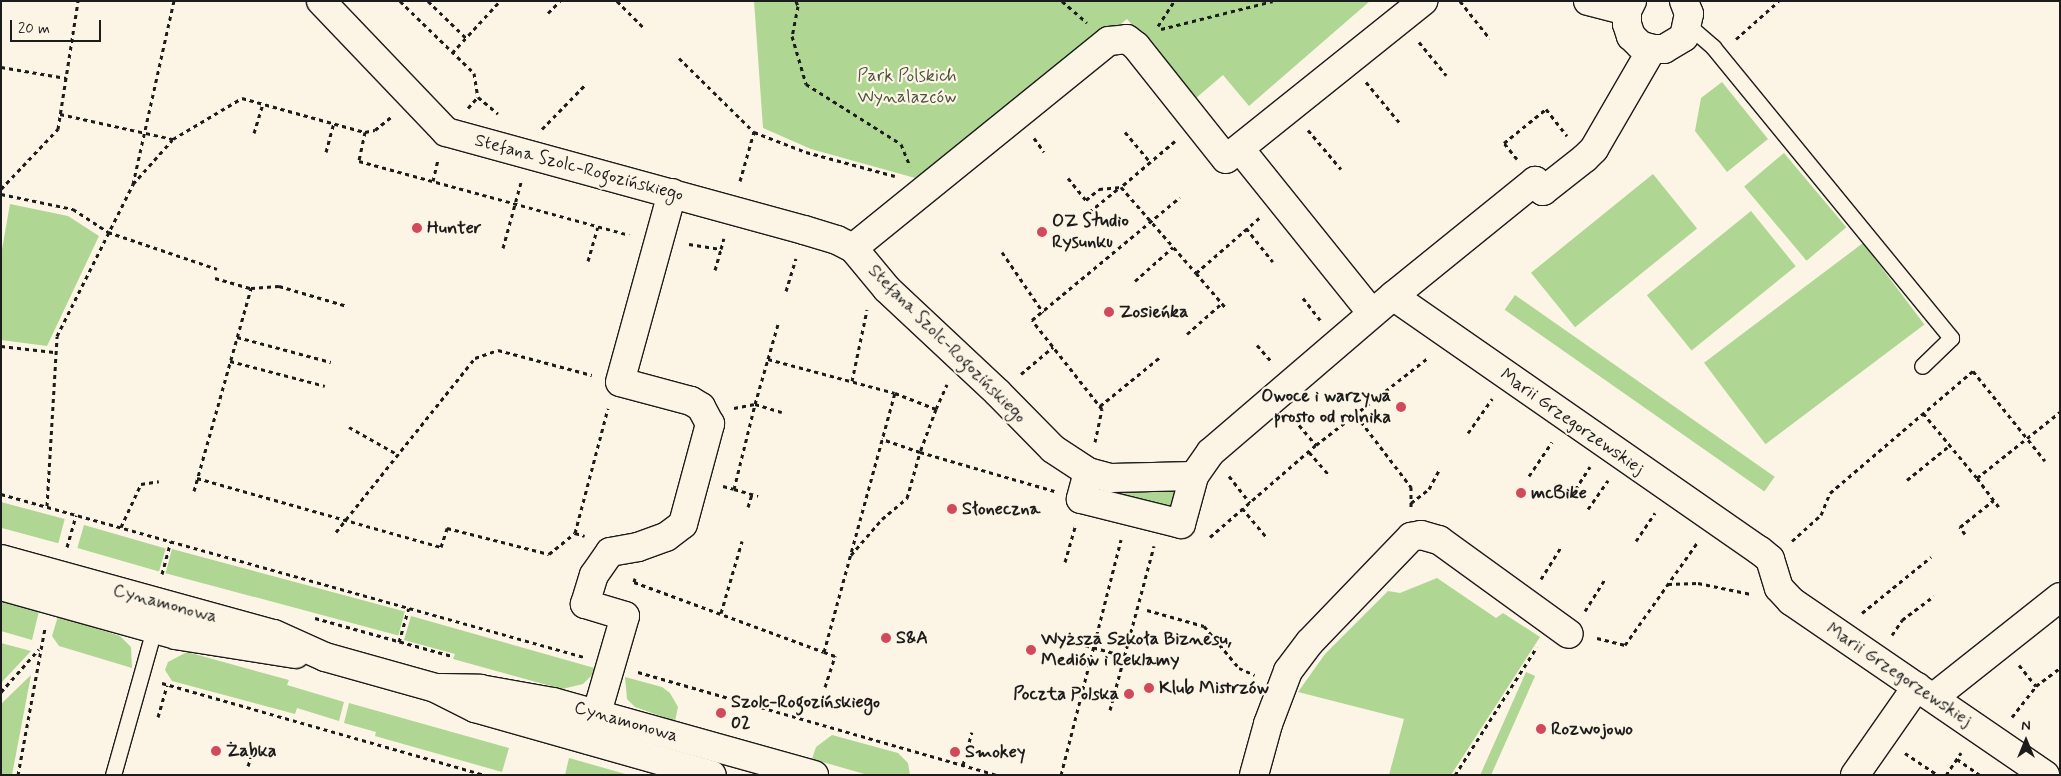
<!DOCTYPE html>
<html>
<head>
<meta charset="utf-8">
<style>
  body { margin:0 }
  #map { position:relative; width:2061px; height:776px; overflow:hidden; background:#fcf5e5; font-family:Mynerve,sans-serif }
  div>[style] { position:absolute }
  .green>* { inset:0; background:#afd692; transform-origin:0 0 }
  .path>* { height:3px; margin-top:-1.5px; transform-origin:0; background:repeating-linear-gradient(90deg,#1c1c1c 0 4px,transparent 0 8px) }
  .roads { filter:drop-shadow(1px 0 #1c1c1c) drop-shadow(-1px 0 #1c1c1c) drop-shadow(0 1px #1c1c1c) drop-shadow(0 -1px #1c1c1c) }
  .lane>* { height:15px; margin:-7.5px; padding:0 7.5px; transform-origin:7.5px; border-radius:7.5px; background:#fcf5e5 }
  .street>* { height:28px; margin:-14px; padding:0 14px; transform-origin:14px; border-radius:14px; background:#fcf5e5 }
  .path-bridge>* { height:3px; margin-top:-1.5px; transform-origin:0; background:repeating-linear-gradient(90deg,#1c1c1c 0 4px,transparent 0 8px) }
  .dots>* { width:14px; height:14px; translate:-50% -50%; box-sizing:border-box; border:2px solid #fcf5e5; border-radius:50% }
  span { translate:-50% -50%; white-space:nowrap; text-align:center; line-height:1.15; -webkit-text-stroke:4.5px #fcf5e5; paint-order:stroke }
  .park-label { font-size:18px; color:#48543f }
  .street-label { font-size:18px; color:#1c1c1c }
  .poi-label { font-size:18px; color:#1c1c1c; font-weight:700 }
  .left { translate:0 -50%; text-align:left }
  .right { translate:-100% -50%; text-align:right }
  .frame { position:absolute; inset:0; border:2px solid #1c1c1c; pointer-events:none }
  .north { position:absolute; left:2001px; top:716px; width:50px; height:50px; -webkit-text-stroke:4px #fcf5e5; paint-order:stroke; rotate:0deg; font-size:14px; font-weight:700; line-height:20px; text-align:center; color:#1c1c1c }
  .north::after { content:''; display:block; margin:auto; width:18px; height:22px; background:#1c1c1c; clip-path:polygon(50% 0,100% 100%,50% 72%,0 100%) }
  .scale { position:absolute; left:10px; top:20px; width:91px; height:22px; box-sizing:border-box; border:2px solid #1c1c1c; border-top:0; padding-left:6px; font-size:15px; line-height:18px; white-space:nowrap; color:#1c1c1c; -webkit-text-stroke:4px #fcf5e5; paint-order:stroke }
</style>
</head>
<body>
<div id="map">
  <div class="green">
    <i style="clip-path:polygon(754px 1px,1370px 1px,1249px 106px,1223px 75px,1196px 98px,1127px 19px,926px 181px,811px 149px,763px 128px)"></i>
    <i style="clip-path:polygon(1722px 82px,1768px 139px,1727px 172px,1695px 131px,1701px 98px)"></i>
    <i style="left:1784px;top:153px;width:97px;height:52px;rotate:50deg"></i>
    <i style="left:1653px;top:174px;width:70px;height:157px;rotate:51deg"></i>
    <i style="clip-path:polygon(10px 204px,68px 216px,99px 236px,47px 346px,1px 340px,1px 255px)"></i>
    <i style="left:1751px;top:211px;width:71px;height:134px;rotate:51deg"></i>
    <i style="left:1863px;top:243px;width:102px;height:199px;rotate:53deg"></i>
    <i style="left:1515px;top:295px;width:317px;height:18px;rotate:35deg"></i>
    <i style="clip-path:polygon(1109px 486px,1178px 486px,1178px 509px,1111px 499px)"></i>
    <i style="left:1px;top:502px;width:66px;height:25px;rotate:15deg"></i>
    <i style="left:84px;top:525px;width:85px;height:24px;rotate:16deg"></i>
    <i style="left:172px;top:549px;width:241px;height:25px;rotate:15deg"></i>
    <i style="clip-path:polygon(1437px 578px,1496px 618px,1503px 613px,1540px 637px,1451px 775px,1389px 775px,1404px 719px,1298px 692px,1325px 654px,1388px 591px,1400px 593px)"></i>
    <i style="clip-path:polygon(1px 600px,39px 611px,32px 640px,1px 631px)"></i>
    <i style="clip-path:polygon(58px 616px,120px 636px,131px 647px,132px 668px,59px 646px,52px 636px)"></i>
    <i style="clip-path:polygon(411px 616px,598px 669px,583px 684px,562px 689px,453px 659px,455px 654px,404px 640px)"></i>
    <i style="clip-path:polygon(1px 643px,31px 651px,1px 683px)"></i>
    <i style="clip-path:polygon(187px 652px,289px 680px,287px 685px,344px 702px,339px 721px,297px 708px,295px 714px,172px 681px,165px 670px,168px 662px)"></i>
    <i style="left:1526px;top:672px;width:10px;height:122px;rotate:24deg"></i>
    <i style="clip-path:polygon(31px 675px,12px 775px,1px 775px,1px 704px)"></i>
    <i style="clip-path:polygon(625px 677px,662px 687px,670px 693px,678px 707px,675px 721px,635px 707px,627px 699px)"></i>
    <i style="clip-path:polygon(349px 703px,509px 748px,502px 772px,375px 736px,376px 732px,344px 723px)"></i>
    <i style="clip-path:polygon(832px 735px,898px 753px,908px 763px,910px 775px,868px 775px,812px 759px,816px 747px)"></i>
    <i style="clip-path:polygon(569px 758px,629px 775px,565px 775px)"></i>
  </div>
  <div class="path">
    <i style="left:400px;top:1px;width:103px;rotate:44.2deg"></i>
    <i style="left:474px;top:73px;width:24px;rotate:81deg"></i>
    <i style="left:478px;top:97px;width:26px;rotate:40deg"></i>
    <i style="left:428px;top:1px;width:53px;rotate:44.2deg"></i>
    <i style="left:617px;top:1px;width:40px;rotate:45deg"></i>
    <i style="left:796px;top:1px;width:5px;rotate:68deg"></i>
    <i style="left:798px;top:6px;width:31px;rotate:101deg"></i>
    <i style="left:792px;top:36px;width:50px;rotate:73.7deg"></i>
    <i style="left:806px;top:84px;width:112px;rotate:32.3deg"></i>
    <i style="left:901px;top:144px;width:24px;rotate:68deg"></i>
    <i style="left:1062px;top:1px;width:33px;rotate:41deg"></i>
    <i style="left:1460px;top:1px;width:48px;rotate:51.7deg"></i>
    <i style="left:548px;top:13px;width:17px;rotate:-45deg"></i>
    <i style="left:1158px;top:26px;width:30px;rotate:-57deg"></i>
    <i style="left:1161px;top:29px;width:115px;rotate:-14deg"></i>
    <i style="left:1736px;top:39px;width:57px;rotate:-41.5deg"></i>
    <i style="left:1419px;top:42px;width:43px;rotate:50.7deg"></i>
    <i style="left:452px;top:53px;width:71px;rotate:-47.3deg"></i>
    <i style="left:679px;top:58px;width:105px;rotate:44.6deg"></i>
    <i style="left:754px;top:132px;width:56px;rotate:21deg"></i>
    <i style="left:806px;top:152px;width:92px;rotate:15.1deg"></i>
    <i style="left:1px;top:67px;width:66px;rotate:9.6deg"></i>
    <i style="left:1366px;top:82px;width:52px;rotate:50.5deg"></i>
    <i style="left:468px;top:108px;width:15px;rotate:-48deg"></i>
    <i style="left:60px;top:114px;width:116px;rotate:12.5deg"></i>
    <i style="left:173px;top:139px;width:80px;rotate:-30.7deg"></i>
    <i style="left:242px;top:98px;width:128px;rotate:15.5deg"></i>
    <i style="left:365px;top:132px;width:10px;rotate:-11deg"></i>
    <i style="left:375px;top:130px;width:21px;rotate:-39deg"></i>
    <i style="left:542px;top:129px;width:62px;rotate:-45.7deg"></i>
    <i style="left:1308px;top:130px;width:51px;rotate:49.8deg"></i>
    <i style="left:365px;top:132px;width:30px;rotate:102deg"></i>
    <i style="left:359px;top:161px;width:280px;rotate:15.3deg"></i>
    <i style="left:1125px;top:132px;width:39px;rotate:50deg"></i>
    <i style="left:254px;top:133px;width:30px;rotate:-73deg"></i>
    <i style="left:1034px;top:138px;width:17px;rotate:54deg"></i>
    <i style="left:1175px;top:141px;width:71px;rotate:139.6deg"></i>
    <i style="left:1121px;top:187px;width:114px;rotate:48.9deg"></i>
    <i style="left:1196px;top:273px;width:84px;rotate:-41.1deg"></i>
    <i style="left:326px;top:152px;width:30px;rotate:-75deg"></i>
    <i style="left:1517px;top:159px;width:21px;rotate:-129deg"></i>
    <i style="left:1504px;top:143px;width:54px;rotate:-39deg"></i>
    <i style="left:1546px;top:109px;width:34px;rotate:52deg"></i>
    <i style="left:1068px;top:178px;width:28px;rotate:51deg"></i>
    <i style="left:1086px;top:200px;width:17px;rotate:-40deg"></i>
    <i style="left:1099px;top:189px;width:22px;rotate:-5deg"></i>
    <i style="left:433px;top:181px;width:23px;rotate:-77deg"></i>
    <i style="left:740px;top:181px;width:51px;rotate:-74.1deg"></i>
    <i style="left:133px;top:184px;width:59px;rotate:-48.4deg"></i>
    <i style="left:1px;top:189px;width:83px;rotate:-46.5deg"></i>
    <i style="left:58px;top:129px;width:130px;rotate:-81.1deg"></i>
    <i style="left:1px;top:194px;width:74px;rotate:11.8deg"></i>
    <i style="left:73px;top:209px;width:42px;rotate:33.3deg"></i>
    <i style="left:108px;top:232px;width:115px;rotate:18.7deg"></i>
    <i style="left:1083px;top:217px;width:48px;rotate:-39deg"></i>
    <i style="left:1246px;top:228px;width:43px;rotate:51.5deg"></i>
    <i style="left:689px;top:244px;width:32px;rotate:9deg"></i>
    <i style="left:721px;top:249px;width:11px;rotate:-75deg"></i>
    <i style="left:503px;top:248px;width:68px;rotate:-74.7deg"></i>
    <i style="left:1002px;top:252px;width:73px;rotate:55.7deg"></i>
    <i style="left:588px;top:261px;width:35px;rotate:-74deg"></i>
    <i style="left:715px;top:270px;width:22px;rotate:-74deg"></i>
    <i style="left:1196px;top:273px;width:46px;rotate:49.4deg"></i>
    <i style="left:215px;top:278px;width:37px;rotate:16deg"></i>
    <i style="left:251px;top:288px;width:28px;rotate:-4deg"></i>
    <i style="left:279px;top:286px;width:71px;rotate:16.4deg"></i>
    <i style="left:1135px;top:281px;width:51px;rotate:-41.8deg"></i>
    <i style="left:786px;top:291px;width:34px;rotate:-73deg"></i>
    <i style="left:1303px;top:298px;width:29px;rotate:52deg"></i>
    <i style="left:1187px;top:334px;width:47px;rotate:-41.5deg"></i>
    <i style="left:237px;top:337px;width:97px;rotate:14.9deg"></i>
    <i style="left:1257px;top:345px;width:21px;rotate:49deg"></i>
    <i style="left:1px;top:346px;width:53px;rotate:6.5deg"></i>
    <i style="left:768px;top:359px;width:36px;rotate:-74deg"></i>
    <i style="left:230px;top:361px;width:98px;rotate:14.7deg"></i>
    <i style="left:1021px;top:374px;width:42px;rotate:-40.2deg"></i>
    <i style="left:852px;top:381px;width:73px;rotate:-78.1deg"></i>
    <i style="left:1100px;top:406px;width:77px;rotate:-39.2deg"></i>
    <i style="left:734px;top:408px;width:21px;rotate:-11deg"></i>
    <i style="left:755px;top:404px;width:47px;rotate:-73.9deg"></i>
    <i style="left:768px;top:359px;width:131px;rotate:15deg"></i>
    <i style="left:936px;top:409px;width:46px;rotate:110.4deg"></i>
    <i style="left:920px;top:452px;width:140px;rotate:16.2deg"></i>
    <i style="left:1923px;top:413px;width:85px;rotate:50.3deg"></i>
    <i style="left:1977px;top:478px;width:106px;rotate:-38.5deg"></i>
    <i style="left:1356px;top:415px;width:91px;rotate:52.6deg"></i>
    <i style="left:1411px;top:487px;width:21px;rotate:90deg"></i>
    <i style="left:1294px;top:419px;width:34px;rotate:50deg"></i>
    <i style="left:349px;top:427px;width:55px;rotate:29.4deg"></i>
    <i style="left:1468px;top:433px;width:42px;rotate:-54.8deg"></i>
    <i style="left:1095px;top:442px;width:34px;rotate:-78deg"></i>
    <i style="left:1102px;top:409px;width:113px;rotate:-128.2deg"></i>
    <i style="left:1032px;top:320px;width:192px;rotate:-39.7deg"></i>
    <i style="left:1309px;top:452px;width:29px;rotate:49deg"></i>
    <i style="left:1229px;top:476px;width:34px;rotate:52deg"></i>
    <i style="left:1529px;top:476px;width:41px;rotate:-55.9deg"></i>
    <i style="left:197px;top:478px;width:254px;rotate:15.8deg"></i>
    <i style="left:441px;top:547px;width:20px;rotate:-72deg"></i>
    <i style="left:447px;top:528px;width:105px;rotate:14.3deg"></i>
    <i style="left:549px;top:554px;width:33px;rotate:-39deg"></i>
    <i style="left:575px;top:533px;width:10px;rotate:17deg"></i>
    <i style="left:1977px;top:478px;width:36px;rotate:53deg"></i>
    <i style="left:1907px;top:480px;width:55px;rotate:-39.1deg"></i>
    <i style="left:723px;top:486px;width:11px;rotate:15deg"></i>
    <i style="left:734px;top:489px;width:88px;rotate:-76.1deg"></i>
    <i style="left:755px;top:404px;width:28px;rotate:17deg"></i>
    <i style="left:734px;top:489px;width:25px;rotate:16deg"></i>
    <i style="left:194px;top:491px;width:211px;rotate:-74.3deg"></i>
    <i style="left:1px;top:494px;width:605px;rotate:15.62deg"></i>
    <i style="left:1571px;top:496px;width:35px;rotate:-57deg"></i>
    <i style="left:1411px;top:503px;width:23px;rotate:-38deg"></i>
    <i style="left:1429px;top:489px;width:21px;rotate:-62deg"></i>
    <i style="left:47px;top:506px;width:170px;rotate:-86.6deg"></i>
    <i style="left:57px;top:336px;width:170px;rotate:-63.4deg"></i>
    <i style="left:133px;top:184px;width:188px;rotate:-77.4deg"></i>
    <i style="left:748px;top:507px;width:14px;rotate:-73deg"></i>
    <i style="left:1242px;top:508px;width:39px;rotate:50deg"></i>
    <i style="left:1588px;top:509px;width:35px;rotate:-55deg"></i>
    <i style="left:121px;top:527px;width:47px;rotate:-65.1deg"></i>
    <i style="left:141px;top:484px;width:18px;rotate:-9deg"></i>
    <i style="left:336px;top:532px;width:223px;rotate:-51.4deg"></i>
    <i style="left:475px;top:358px;width:24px;rotate:-19deg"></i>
    <i style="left:498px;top:350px;width:97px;rotate:14.9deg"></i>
    <i style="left:575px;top:533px;width:129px;rotate:-75.2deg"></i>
    <i style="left:1965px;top:534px;width:9px;rotate:-126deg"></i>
    <i style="left:1960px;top:527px;width:43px;rotate:-38.5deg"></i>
    <i style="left:1210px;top:537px;width:140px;rotate:-41deg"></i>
    <i style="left:1316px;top:445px;width:143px;rotate:-37.9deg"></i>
    <i style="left:1636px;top:541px;width:34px;rotate:-56deg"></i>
    <i style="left:1792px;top:541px;width:39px;rotate:-42deg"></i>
    <i style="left:1821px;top:515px;width:24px;rotate:-68deg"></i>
    <i style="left:1830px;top:493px;width:188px;rotate:-40.5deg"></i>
    <i style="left:1973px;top:371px;width:115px;rotate:51.3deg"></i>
    <i style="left:67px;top:547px;width:33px;rotate:-74deg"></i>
    <i style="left:851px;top:555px;width:48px;rotate:-49.3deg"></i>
    <i style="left:882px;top:519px;width:33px;rotate:-40deg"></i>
    <i style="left:907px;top:498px;width:48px;rotate:-74.2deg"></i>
    <i style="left:920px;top:452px;width:40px;rotate:-161.1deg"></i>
    <i style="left:1065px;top:562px;width:37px;rotate:-74deg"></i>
    <i style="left:162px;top:574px;width:34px;rotate:-75deg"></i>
    <i style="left:635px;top:578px;width:4px;rotate:104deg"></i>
    <i style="left:634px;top:582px;width:202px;rotate:20.2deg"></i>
    <i style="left:1541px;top:579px;width:39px;rotate:-58deg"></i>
    <i style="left:1668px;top:584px;width:30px;rotate:-2deg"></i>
    <i style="left:1698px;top:583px;width:54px;rotate:11.7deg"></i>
    <i style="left:1147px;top:610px;width:59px;rotate:15.7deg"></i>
    <i style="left:1204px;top:626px;width:55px;rotate:50.2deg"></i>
    <i style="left:1239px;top:668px;width:17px;rotate:24deg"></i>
    <i style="left:1585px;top:611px;width:39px;rotate:-58deg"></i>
    <i style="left:721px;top:613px;width:75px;rotate:-73.7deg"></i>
    <i style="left:1862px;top:613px;width:89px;rotate:-39.1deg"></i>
    <i style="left:315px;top:618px;width:142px;rotate:15.5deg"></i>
    <i style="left:1892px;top:635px;width:18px;rotate:-56deg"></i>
    <i style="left:1902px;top:620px;width:40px;rotate:-37deg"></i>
    <i style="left:1597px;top:638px;width:29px;rotate:14deg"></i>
    <i style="left:1625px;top:645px;width:125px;rotate:-54.8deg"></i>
    <i style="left:399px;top:642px;width:35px;rotate:-74deg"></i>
    <i style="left:2019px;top:665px;width:27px;rotate:51deg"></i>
    <i style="left:638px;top:672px;width:374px;rotate:16deg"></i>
    <i style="left:162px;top:683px;width:337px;rotate:15.9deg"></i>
    <i style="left:825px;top:687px;width:33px;rotate:-72deg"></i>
    <i style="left:835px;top:656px;width:12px;rotate:-160deg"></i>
    <i style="left:824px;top:652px;width:269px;rotate:-74.7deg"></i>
    <i style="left:895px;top:393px;width:44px;rotate:21.3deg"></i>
    <i style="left:936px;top:409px;width:27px;rotate:-66deg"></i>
    <i style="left:1px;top:692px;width:57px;rotate:-48.5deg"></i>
    <i style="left:1110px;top:710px;width:170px;rotate:-75deg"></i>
    <i style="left:158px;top:717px;width:33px;rotate:-74deg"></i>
    <i style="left:2012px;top:717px;width:39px;rotate:-52deg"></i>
    <i style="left:2036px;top:686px;width:30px;rotate:-37deg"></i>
    <i style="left:1905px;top:753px;width:40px;rotate:34deg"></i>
    <i style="left:1957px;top:759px;width:28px;rotate:35deg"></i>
    <i style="left:963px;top:765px;width:34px;rotate:-75deg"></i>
    <i style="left:248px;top:766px;width:23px;rotate:-72deg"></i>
    <i style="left:18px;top:775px;width:149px;rotate:-79.6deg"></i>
    <i style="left:1061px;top:775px;width:243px;rotate:-75.7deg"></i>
    <i style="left:1455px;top:775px;width:152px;rotate:-57.4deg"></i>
    <i style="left:1946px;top:775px;width:27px;rotate:-56deg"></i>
  </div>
  <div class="roads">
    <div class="lane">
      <i style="left:1689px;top:26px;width:32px;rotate:41deg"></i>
      <i style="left:1713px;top:47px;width:376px;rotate:50.7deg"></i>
      <i style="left:1951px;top:338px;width:40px;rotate:136deg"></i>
      <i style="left:113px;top:775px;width:159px;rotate:-74.3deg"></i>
    </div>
    <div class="street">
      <i style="left:321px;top:1px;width:181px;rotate:46.3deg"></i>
      <i style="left:446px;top:132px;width:371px;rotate:15.3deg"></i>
      <i style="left:804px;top:230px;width:34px;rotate:17deg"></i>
      <i style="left:837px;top:240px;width:18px;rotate:27deg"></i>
      <i style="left:853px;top:248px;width:53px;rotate:50.3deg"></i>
      <i style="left:887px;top:289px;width:152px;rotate:43.1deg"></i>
      <i style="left:998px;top:393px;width:78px;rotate:45.5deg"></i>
      <i style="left:1053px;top:449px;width:42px;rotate:33.3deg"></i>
      <i style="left:1088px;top:472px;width:24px;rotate:15deg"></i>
      <i style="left:1111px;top:478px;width:83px;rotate:-1.4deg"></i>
      <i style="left:1194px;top:476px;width:29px;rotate:-55deg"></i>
      <i style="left:1211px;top:452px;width:240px;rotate:-40.6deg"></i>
      <i style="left:1393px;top:296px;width:183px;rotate:-39deg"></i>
      <i style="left:1535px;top:181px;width:13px;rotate:51deg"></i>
      <i style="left:1543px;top:191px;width:53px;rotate:-38.2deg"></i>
      <i style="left:1585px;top:158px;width:13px;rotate:-45deg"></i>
      <i style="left:1594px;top:149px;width:116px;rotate:-59.9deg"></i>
      <i style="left:1588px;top:1px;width:40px;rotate:14.4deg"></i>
      <i style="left:1632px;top:1px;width:11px;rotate:117deg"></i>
      <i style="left:1627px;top:11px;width:13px;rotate:90deg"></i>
      <i style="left:1627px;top:24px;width:13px;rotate:72deg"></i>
      <i style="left:1631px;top:36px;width:13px;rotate:45deg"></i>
      <i style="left:1640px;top:45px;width:13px;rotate:18deg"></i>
      <i style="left:1652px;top:49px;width:12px"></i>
      <i style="left:1664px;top:49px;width:23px;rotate:-31deg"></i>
      <i style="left:1684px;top:37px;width:24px;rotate:-78deg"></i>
      <i style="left:1689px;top:14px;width:14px;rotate:-111deg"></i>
      <i style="left:1240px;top:149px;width:211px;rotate:51.2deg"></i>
      <i style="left:853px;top:248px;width:329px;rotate:-39deg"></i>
      <i style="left:1109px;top:41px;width:18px;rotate:-6deg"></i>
      <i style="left:1127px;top:39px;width:11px;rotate:38deg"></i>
      <i style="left:1136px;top:46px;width:144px;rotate:51.5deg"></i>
      <i style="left:1226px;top:159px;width:253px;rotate:-38.7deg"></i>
      <i style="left:1393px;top:296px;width:446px;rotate:34.8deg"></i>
      <i style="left:1759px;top:550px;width:14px;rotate:39deg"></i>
      <i style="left:1770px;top:559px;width:30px;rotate:73deg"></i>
      <i style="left:1779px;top:588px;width:18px;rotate:47deg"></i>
      <i style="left:1791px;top:601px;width:308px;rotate:34.4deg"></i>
      <i style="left:1088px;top:472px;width:28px;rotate:105deg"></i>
      <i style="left:1081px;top:499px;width:103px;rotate:14deg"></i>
      <i style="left:1181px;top:524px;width:50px;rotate:-74.8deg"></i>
      <i style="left:1px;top:559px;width:283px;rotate:15.4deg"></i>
      <i style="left:274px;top:634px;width:56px;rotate:24.3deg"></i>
      <i style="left:325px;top:657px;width:114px;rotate:15.7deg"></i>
      <i style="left:435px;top:688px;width:45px;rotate:26.6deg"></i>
      <i style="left:475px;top:708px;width:246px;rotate:15.8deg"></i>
      <i style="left:1px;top:586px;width:182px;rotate:15.6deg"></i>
      <i style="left:176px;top:635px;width:121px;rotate:9deg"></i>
      <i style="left:441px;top:688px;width:39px;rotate:1deg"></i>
      <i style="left:480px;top:689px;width:74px;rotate:10.1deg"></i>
      <i style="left:553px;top:702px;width:271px;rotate:15.6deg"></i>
      <i style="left:1934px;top:697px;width:161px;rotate:-38.4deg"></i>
      <i style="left:589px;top:740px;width:129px;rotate:-73.8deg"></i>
      <i style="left:625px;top:616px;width:42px;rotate:-163.3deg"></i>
      <i style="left:585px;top:604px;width:30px;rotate:-73deg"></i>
      <i style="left:594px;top:575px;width:28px;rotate:-55deg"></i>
      <i style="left:610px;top:552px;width:28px;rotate:-10deg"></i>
      <i style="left:638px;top:547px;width:30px;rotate:-20deg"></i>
      <i style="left:666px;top:537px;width:21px;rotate:-37deg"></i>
      <i style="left:683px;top:524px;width:104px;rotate:-74.9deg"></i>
      <i style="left:710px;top:424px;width:19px;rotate:-118deg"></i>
      <i style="left:701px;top:407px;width:12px;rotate:-149deg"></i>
      <i style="left:691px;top:401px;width:73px;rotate:-165deg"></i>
      <i style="left:620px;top:382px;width:196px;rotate:-74.6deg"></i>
      <i style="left:1254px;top:775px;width:53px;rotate:-74.6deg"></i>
      <i style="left:1268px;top:724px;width:57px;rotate:-69.3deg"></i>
      <i style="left:1288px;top:671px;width:36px;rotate:-53deg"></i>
      <i style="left:1310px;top:642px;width:146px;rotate:-46.1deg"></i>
      <i style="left:1411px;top:537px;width:10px;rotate:-11deg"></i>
      <i style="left:1421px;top:535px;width:19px;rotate:16deg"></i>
      <i style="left:1439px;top:540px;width:160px;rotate:35.9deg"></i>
      <i style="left:1855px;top:775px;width:108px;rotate:-55.1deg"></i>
    </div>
  </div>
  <div class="path-bridge">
    <i style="left:1070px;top:641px;width:57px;rotate:15.3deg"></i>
  </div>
  <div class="dots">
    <i style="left:417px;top:228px;background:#d1495b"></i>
    <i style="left:1042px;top:232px;background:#d1495b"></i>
    <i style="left:1109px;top:312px;background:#d1495b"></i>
    <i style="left:1401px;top:407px;background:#d1495b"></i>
    <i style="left:1521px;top:493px;background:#d1495b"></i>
    <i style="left:952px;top:509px;background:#d1495b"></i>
    <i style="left:886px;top:638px;background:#d1495b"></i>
    <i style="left:1031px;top:650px;background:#d1495b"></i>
    <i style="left:1149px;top:688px;background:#d1495b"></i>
    <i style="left:1129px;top:694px;background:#d1495b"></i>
    <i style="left:721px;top:713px;background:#d1495b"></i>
    <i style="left:1541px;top:729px;background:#d1495b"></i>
    <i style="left:216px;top:751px;background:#d1495b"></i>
    <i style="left:955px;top:752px;background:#d1495b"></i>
  </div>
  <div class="park-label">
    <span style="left:907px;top:87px">Park Polskich<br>Wynalazców</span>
  </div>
  <div class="street-label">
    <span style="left:579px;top:168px;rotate:15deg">Stefana Szolc-Rogozińskiego</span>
    <span style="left:947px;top:344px;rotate:45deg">Stefana Szolc-Rogozińskiego</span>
    <span style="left:1572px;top:422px;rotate:35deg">Marii Grzegorzewskiej</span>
    <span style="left:165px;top:604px;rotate:15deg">Cynamonowa</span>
    <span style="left:1899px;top:675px;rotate:34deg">Marii Grzegorzewskiej</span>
    <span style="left:626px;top:722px;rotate:16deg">Cynamonowa</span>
  </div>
  <div class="poi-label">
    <span class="left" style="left:1052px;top:232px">OZ Studio<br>Rysunku</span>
    <span class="left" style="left:427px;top:228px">Hunter</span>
    <span class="left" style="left:1119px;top:312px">Zosieńka</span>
    <span class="right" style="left:1391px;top:407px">Owoce i warzywa<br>prosto od rolnika</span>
    <span class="left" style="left:1531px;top:493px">mcBike</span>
    <span class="left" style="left:962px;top:509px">Słoneczna</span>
    <span class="left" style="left:896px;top:638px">S&amp;A</span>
    <span class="left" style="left:1041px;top:650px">Wyższa Szkoła Biznesu,<br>Mediów i Reklamy</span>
    <span class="left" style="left:1159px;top:688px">Klub Mistrzów</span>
    <span class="right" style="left:1119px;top:694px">Poczta Polska</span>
    <span class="left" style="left:731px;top:713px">Szolc-Rogozińskiego<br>02</span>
    <span class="left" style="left:1551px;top:729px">Rozwojowo</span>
    <span class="left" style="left:226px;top:751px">Żabka</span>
    <span class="left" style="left:965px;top:752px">Smokey</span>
  </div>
  <div class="frame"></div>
  <div class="north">N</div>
  <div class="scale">20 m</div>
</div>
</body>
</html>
